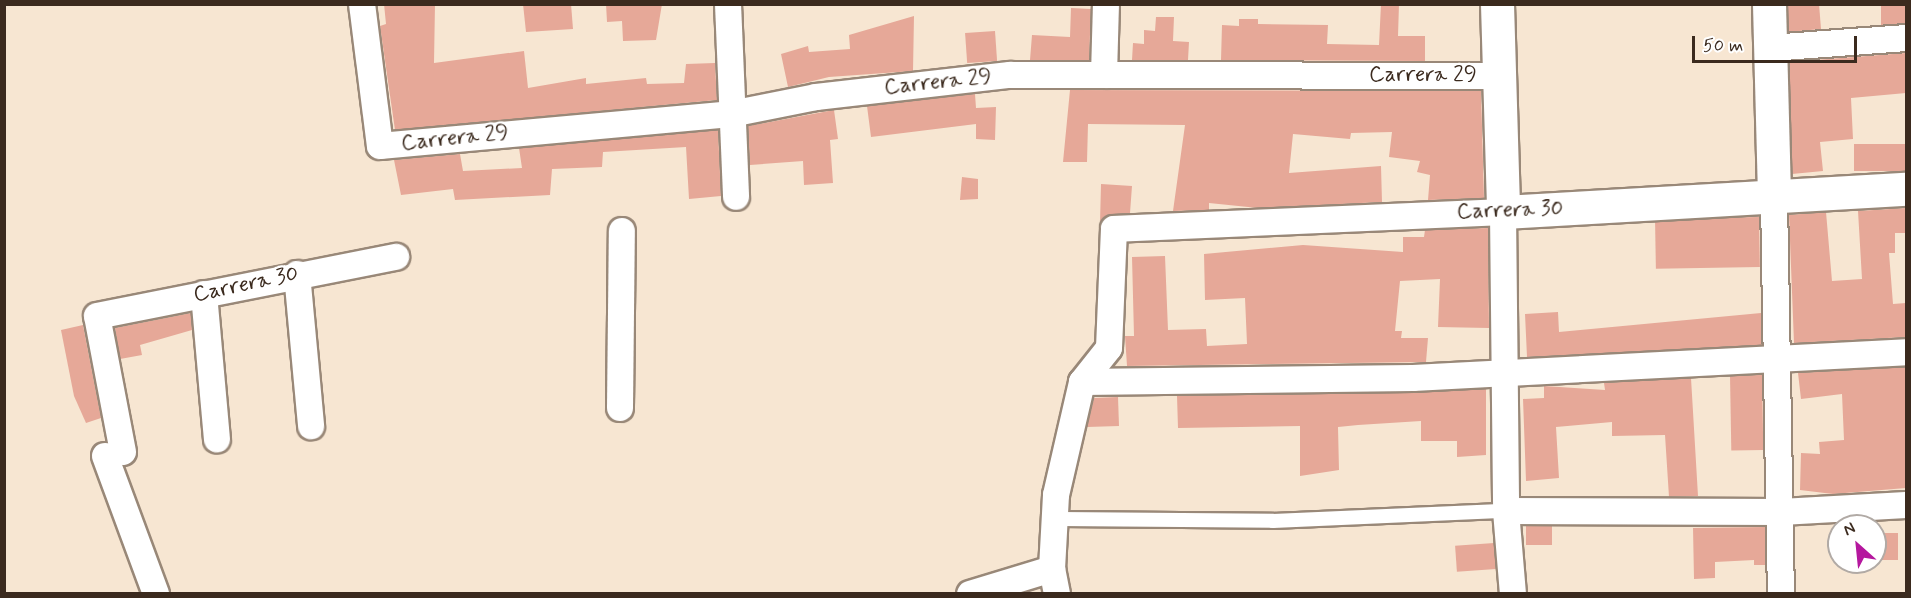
<!DOCTYPE html>
<html>
<head>
<meta charset="utf-8">
<style>
  body { margin:0 }
  #map { position:relative; width:1911px; height:598px; overflow:hidden; background:#f7e6d2; font-family:Mynerve,sans-serif }
  div>[style] { position:absolute }
  .building>* { inset:0; background:#e6a898; transform-origin:0 0 }
  .roads { filter:drop-shadow(2px 0 #998878) drop-shadow(-2px 0 #998878) drop-shadow(0 2px #998878) drop-shadow(0 -2px #998878) }
  .lane>* { height:14px; margin:-7px; padding:0 7px; transform-origin:7px; border-radius:7px; background:#fff }
  .street>* { height:26px; margin:-13px; padding:0 13px; transform-origin:13px; border-radius:13px; background:#fff }
  .secondary>* { height:33px; margin:-16.5px; padding:0 16.5px; transform-origin:16.5px; border-radius:16.5px; background:#fff }
  span { translate:-50% -50%; white-space:nowrap; text-align:center; line-height:1.15; -webkit-text-stroke:4.5px #fff; paint-order:stroke }
  .street-label { font-size:22px; color:#3b2a1e }
  .frame { position:absolute; inset:0; border:6px solid #3b2a1e; pointer-events:none }
  .north { position:absolute; left:1827px; top:514px; width:60px; height:60px; box-sizing:border-box; background:#fff; border:2px solid #b1aaa5; border-radius:50%; rotate:333deg; font-size:16px; font-weight:700; line-height:24px; text-align:center; color:#3b2a1e }
  .north::after { content:''; display:block; margin:auto; width:21px; height:27px; background:#b5179e; clip-path:polygon(50% 0,100% 100%,50% 72%,0 100%) }
  .scale { position:absolute; left:1692px; top:36px; width:165px; height:27px; box-sizing:border-box; border:3px solid #3b2a1e; border-top:0; padding-left:8px; font-size:18px; line-height:21px; white-space:nowrap; color:#3b2a1e; -webkit-text-stroke:4px #fff; paint-order:stroke }
</style>
</head>
<body>
<div id="map">
  <div class="building">
    <i style="clip-path:polygon(384px 4px,435px 4px,434px 63px,524px 51px,528px 88px,586px 78px,586px 84px,646px 78px,647px 84px,684px 83px,686px 64px,715px 63px,717px 100px,395px 130px,380px 26px,386px 24px)"></i>
    <i style="clip-path:polygon(523px 4px,571px 4px,573px 29px,526px 32px)"></i>
    <i style="clip-path:polygon(606px 4px,662px 4px,656px 40px,623px 41px,622px 21px,607px 22px)"></i>
    <i style="clip-path:polygon(1381px 4px,1399px 4px,1398px 36px,1425px 36px,1425px 61px,1221px 60px,1222px 25px,1239px 26px,1239px 19px,1258px 19px,1258px 24px,1328px 25px,1327px 44px,1379px 45px)"></i>
    <i style="clip-path:polygon(1788px 4px,1819px 4px,1821px 29px,1788px 32px)"></i>
    <i style="left:1881px;top:4px;width:25px;height:21px"></i>
    <i style="clip-path:polygon(1071px 8px,1091px 9px,1089px 60px,1030px 60px,1032px 35px,1070px 37px)"></i>
    <i style="clip-path:polygon(914px 16px,913px 71px,829px 77px,788px 87px,781px 54px,808px 46px,809px 52px,850px 49px,849px 35px)"></i>
    <i style="clip-path:polygon(1156px 17px,1174px 17px,1173px 41px,1189px 42px,1188px 60px,1132px 60px,1133px 43px,1144px 44px,1144px 30px,1155px 31px)"></i>
    <i style="left:995px;top:31px;width:30px;height:30px;rotate:86deg"></i>
    <i style="clip-path:polygon(1906px 53px,1906px 93px,1851px 98px,1853px 139px,1820px 142px,1823px 171px,1792px 174px,1789px 62px)"></i>
    <i style="clip-path:polygon(1070px 90px,1481px 91px,1484px 198px,1428px 200px,1430px 175px,1417px 172px,1420px 161px,1389px 157px,1392px 132px,1351px 133px,1350px 139px,1293px 134px,1289px 173px,1381px 166px,1382px 202px,1258px 208px,1209px 203px,1209px 210px,1173px 211px,1185px 125px,1088px 124px,1087px 162px,1063px 162px)"></i>
    <i style="clip-path:polygon(975px 94px,976px 108px,996px 107px,995px 140px,976px 139px,976px 124px,871px 137px,867px 106px)"></i>
    <i style="clip-path:polygon(834px 110px,838px 139px,830px 140px,833px 183px,804px 185px,803px 161px,750px 165px,748px 126px)"></i>
    <i style="clip-path:polygon(718px 130px,721px 196px,689px 199px,686px 147px,603px 152px,602px 167px,552px 169px,550px 195px,455px 200px,453px 189px,401px 195px,394px 160px,460px 154px,463px 171px,522px 168px,519px 148px)"></i>
    <i style="left:1906px;top:144px;width:27px;height:52px;rotate:90deg"></i>
    <i style="clip-path:polygon(962px 177px,978px 179px,978px 199px,960px 200px)"></i>
    <i style="clip-path:polygon(1101px 184px,1132px 186px,1130px 213px,1107px 216px,1100px 223px)"></i>
    <i style="clip-path:polygon(1906px 208px,1906px 233px,1895px 233px,1895px 253px,1889px 253px,1893px 304px,1906px 303px,1906px 337px,1794px 343px,1789px 215px,1826px 212px,1832px 281px,1862px 279px,1858px 211px)"></i>
    <i style="left:1759px;top:217px;width:50px;height:104px;rotate:89deg"></i>
    <i style="clip-path:polygon(1488px 228px,1489px 328px,1438px 327px,1440px 279px,1400px 281px,1395px 331px,1402px 331px,1401px 338px,1428px 338px,1426px 362px,1127px 366px,1125px 336px,1134px 336px,1132px 257px,1165px 256px,1168px 330px,1206px 329px,1207px 346px,1247px 344px,1245px 298px,1205px 300px,1204px 254px,1303px 245px,1403px 252px,1403px 237px,1424px 237px,1425px 230px)"></i>
    <i style="clip-path:polygon(1558px 312px,1559px 332px,1761px 313px,1762px 345px,1527px 357px,1525px 314px)"></i>
    <i style="clip-path:polygon(191px 313px,192px 330px,140px 345px,142px 355px,120px 359px,115px 328px)"></i>
    <i style="clip-path:polygon(83px 325px,101px 418px,86px 423px,74px 396px,61px 330px)"></i>
    <i style="clip-path:polygon(1906px 367px,1906px 488px,1833px 494px,1800px 490px,1801px 453px,1820px 454px,1819px 442px,1844px 440px,1842px 394px,1801px 399px,1798px 373px)"></i>
    <i style="left:1762px;top:375px;width:75px;height:32px;rotate:89deg"></i>
    <i style="clip-path:polygon(1691px 378px,1698px 496px,1669px 497px,1665px 435px,1612px 436px,1612px 422px,1556px 427px,1559px 478px,1526px 481px,1523px 399px,1544px 398px,1544px 386px,1605px 390px,1604px 383px)"></i>
    <i style="clip-path:polygon(1486px 389px,1486px 455px,1457px 457px,1457px 441px,1421px 441px,1421px 421px,1358px 425px,1338px 427px,1339px 470px,1300px 476px,1300px 426px,1178px 428px,1177px 396px)"></i>
    <i style="clip-path:polygon(1118px 397px,1119px 426px,1087px 427px,1094px 398px)"></i>
    <i style="left:1526px;top:526px;width:26px;height:19px"></i>
    <i style="clip-path:polygon(1765px 527px,1765px 565px,1754px 565px,1754px 560px,1715px 562px,1715px 578px,1694px 579px,1693px 528px)"></i>
    <i style="left:1898px;top:533px;width:27px;height:23px;rotate:90deg"></i>
    <i style="left:1494px;top:543px;width:26px;height:39px;rotate:86deg"></i>
  </div>
  <div class="roads">
    <div class="lane">
      <i style="left:1059px;top:519px;width:214px;rotate:0.5deg"></i>
      <i style="left:1273px;top:521px;width:233px;rotate:-2.5deg"></i>
    </div>
    <div class="street">
      <i style="left:362px;top:4px;width:143px;rotate:82.8deg"></i>
      <i style="left:380px;top:146px;width:352px;rotate:-5.2deg"></i>
      <i style="left:731px;top:114px;width:87px;rotate:-11.3deg"></i>
      <i style="left:816px;top:97px;width:195px;rotate:-6.5deg"></i>
      <i style="left:1010px;top:75px;width:489px;rotate:0.1deg"></i>
      <i style="left:728px;top:4px;width:193px;rotate:87.6deg"></i>
      <i style="left:1770px;top:48px;width:136px;rotate:-4.2deg"></i>
      <i style="left:1104px;top:75px;width:71px;rotate:-88.4deg"></i>
      <i style="left:1774px;top:198px;width:396px;rotate:89deg"></i>
      <i style="left:297px;top:274px;width:153px;rotate:84.7deg"></i>
      <i style="left:204px;top:294px;width:146px;rotate:84.9deg"></i>
      <i style="left:1082px;top:382px;width:331px;rotate:-0.7deg"></i>
      <i style="left:1413px;top:378px;width:494px;rotate:-3deg"></i>
      <i style="left:620px;top:408px;width:177px;rotate:-89.4deg"></i>
      <i style="left:123px;top:452px;width:138px;rotate:-100.8deg"></i>
      <i style="left:97px;top:316px;width:305px;rotate:-11.2deg"></i>
      <i style="left:105px;top:456px;width:147px;rotate:69.7deg"></i>
      <i style="left:1506px;top:511px;width:275px;rotate:0.2deg"></i>
      <i style="left:1781px;top:512px;width:125px;rotate:-3.2deg"></i>
      <i style="left:970px;top:594px;width:86px;rotate:-17deg"></i>
      <i style="left:1057px;top:594px;width:25px;rotate:-101deg"></i>
      <i style="left:1052px;top:569px;width:74px;rotate:-86.9deg"></i>
      <i style="left:1056px;top:495px;width:116px;rotate:-77deg"></i>
      <i style="left:1082px;top:382px;width:43px;rotate:-51.5deg"></i>
      <i style="left:1109px;top:348px;width:119px;rotate:-87.6deg"></i>
      <i style="left:1114px;top:229px;width:389px;rotate:-2.5deg"></i>
      <i style="left:1503px;top:212px;width:299px;rotate:89.4deg"></i>
      <i style="left:1506px;top:511px;width:83px;rotate:85.2deg"></i>
    </div>
    <div class="secondary">
      <i style="left:1497px;top:4px;width:208px;rotate:88.3deg"></i>
      <i style="left:1503px;top:212px;width:404px;rotate:-3.3deg"></i>
      <i style="left:1769px;top:4px;width:194px;rotate:88.5deg"></i>
    </div>
  </div>
  <div class="street-label">
    <span style="left:1423px;top:76px">Carrera 29</span>
    <span style="left:938px;top:83px;rotate:-6deg">Carrera 29</span>
    <span style="left:455px;top:139px;rotate:-6deg">Carrera 29</span>
    <span style="left:1510px;top:211px;rotate:-2deg">Carrera 30</span>
    <span style="left:246px;top:285px;rotate:-12deg">Carrera 30</span>
  </div>
  <div class="frame"></div>
  <div class="north">N</div>
  <div class="scale">50 m</div>
</div>
</body>
</html>
